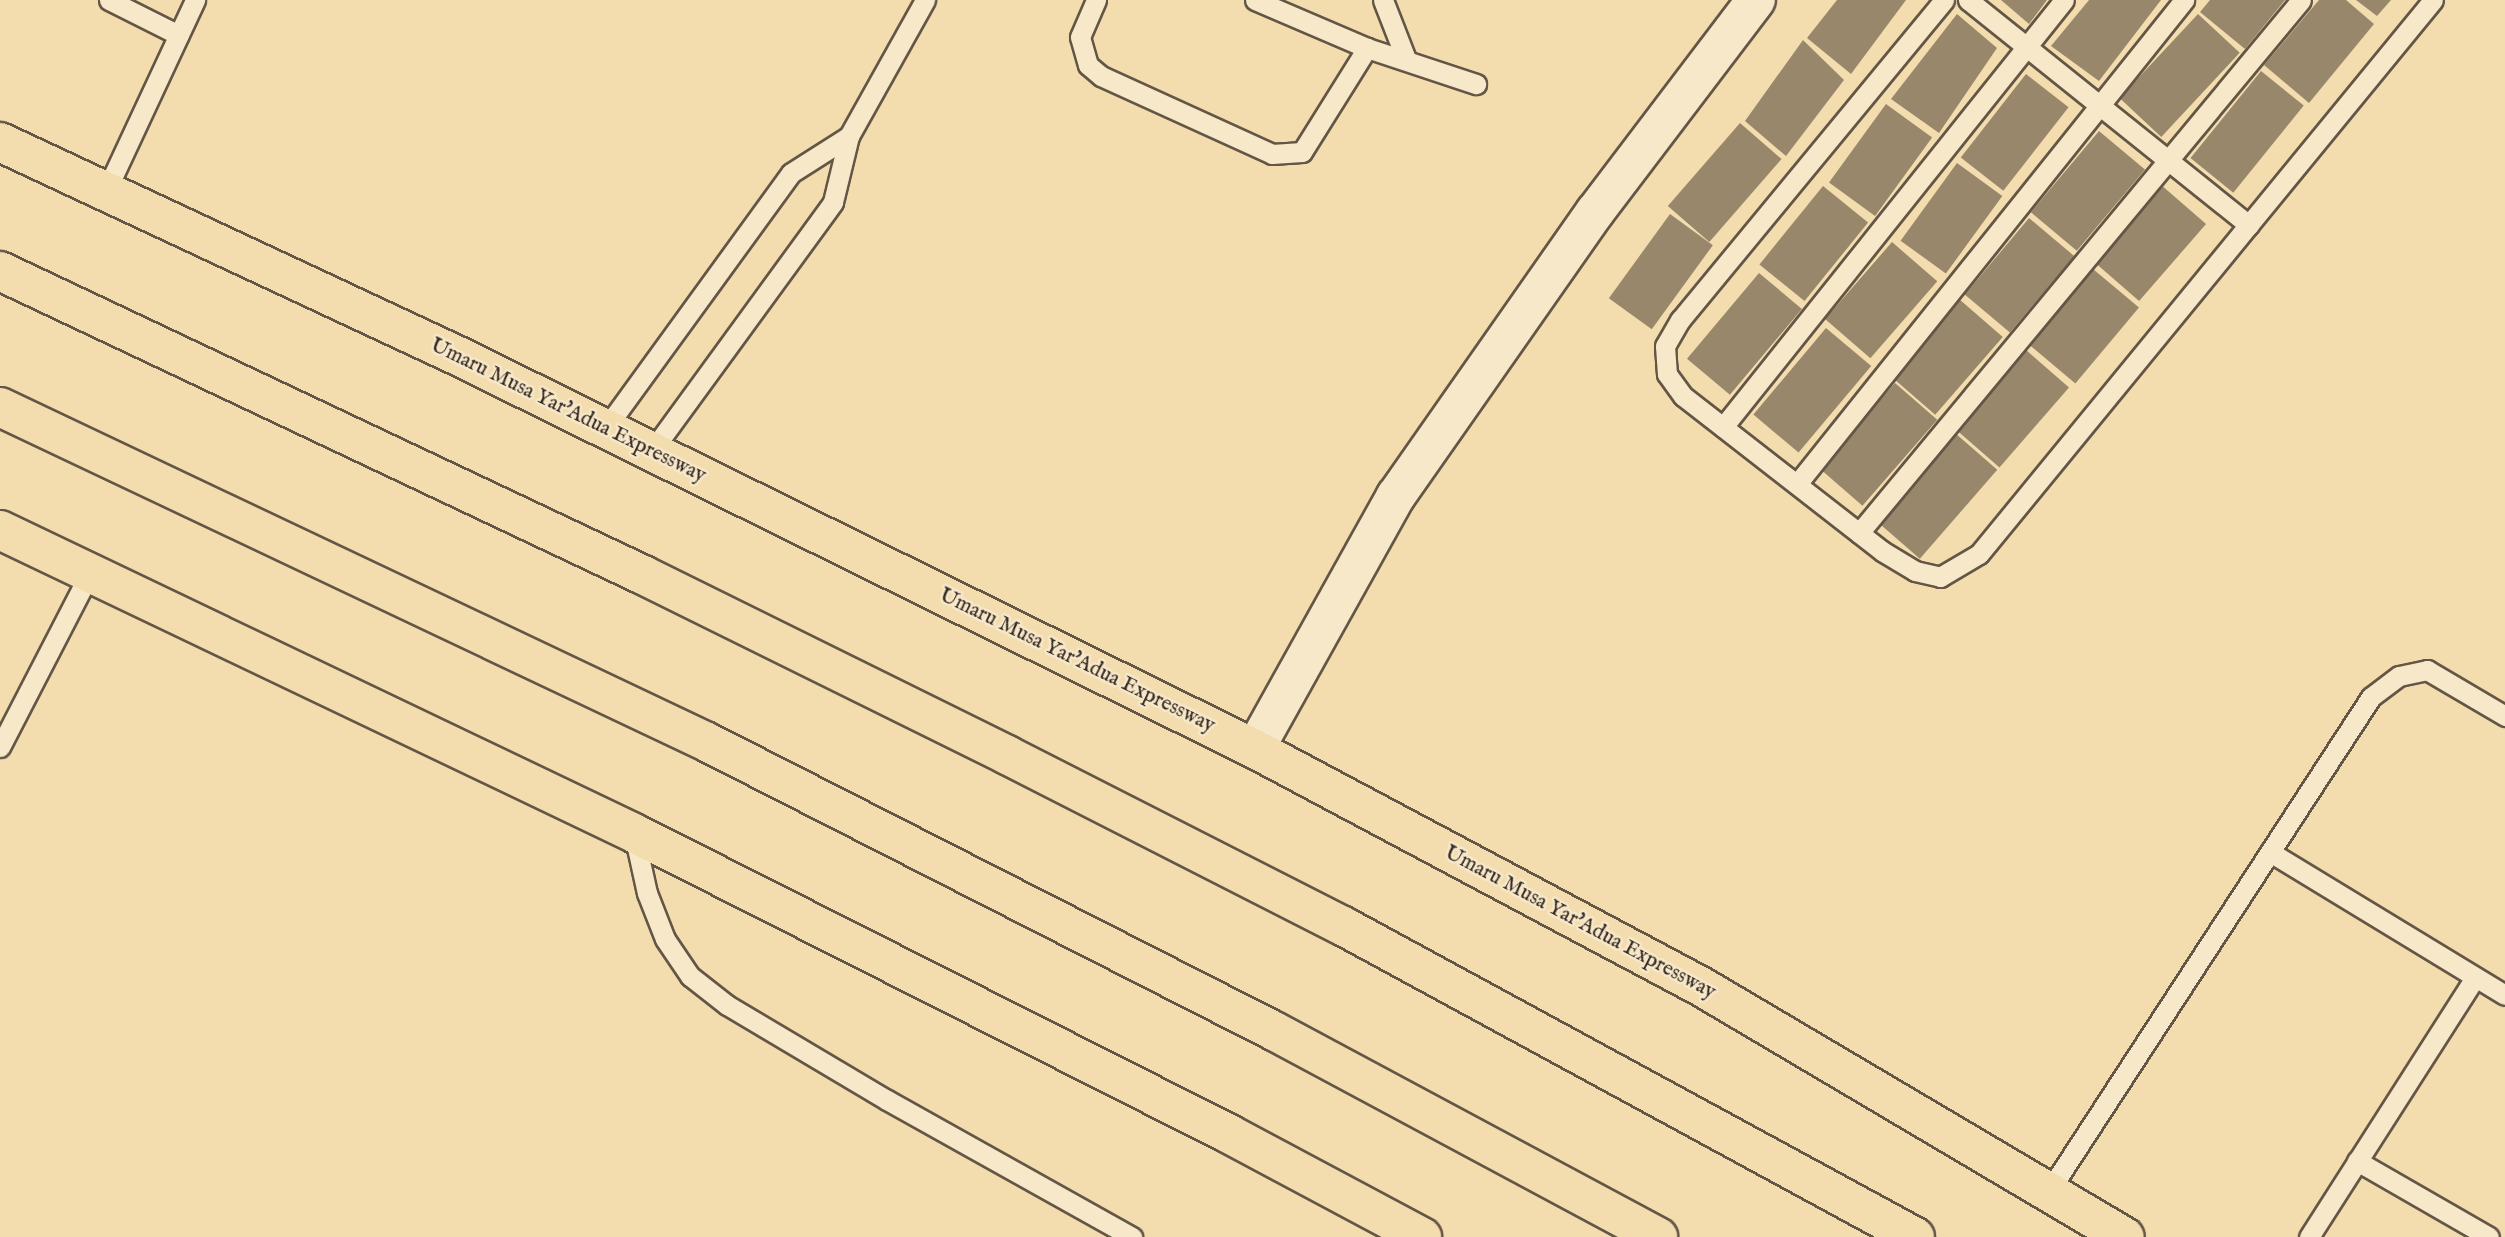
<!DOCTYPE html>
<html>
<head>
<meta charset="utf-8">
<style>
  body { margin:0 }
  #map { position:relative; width:2505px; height:1237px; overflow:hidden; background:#f3dcae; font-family:"IM FELL English",serif }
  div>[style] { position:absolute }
  .building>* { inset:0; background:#98876b; transform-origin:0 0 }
  .roads { filter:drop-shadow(2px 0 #645646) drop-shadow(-2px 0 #645646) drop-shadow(0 2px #645646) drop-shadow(0 -2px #645646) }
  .lane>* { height:19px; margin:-9.5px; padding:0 9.5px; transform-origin:9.5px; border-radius:9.5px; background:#f7e8ca }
  .street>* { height:38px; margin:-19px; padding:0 19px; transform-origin:19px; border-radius:19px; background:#f7e8ca }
  .highway>* { height:38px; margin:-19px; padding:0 19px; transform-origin:19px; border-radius:19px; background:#f3dcae }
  span { translate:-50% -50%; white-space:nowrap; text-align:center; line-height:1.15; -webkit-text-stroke:5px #f7e8ca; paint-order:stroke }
  .street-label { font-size:21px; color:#352a23 }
</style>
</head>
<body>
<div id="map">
  <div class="building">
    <i style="clip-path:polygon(1837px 0,1906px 0,1851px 74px,1807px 38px)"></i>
    <i style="clip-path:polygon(2001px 0,2047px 0,2029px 24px)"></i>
    <i style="clip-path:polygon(2089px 0,2161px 0,2099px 81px,2051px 46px)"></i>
    <i style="clip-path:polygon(2210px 0,2285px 0,2245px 49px,2200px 12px)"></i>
    <i style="clip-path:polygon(2319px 0,2346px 0,2374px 24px,2309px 103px,2264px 65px)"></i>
    <i style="clip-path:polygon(2356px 0,2391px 0,2377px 16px)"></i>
    <i style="clip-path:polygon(1957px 14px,1997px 48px,1939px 133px,1891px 99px)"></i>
    <i style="left:2198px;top:14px;width:57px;height:115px;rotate:43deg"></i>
    <i style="clip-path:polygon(1803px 40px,1844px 80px,1786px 156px,1745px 121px)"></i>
    <i style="left:2261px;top:71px;width:55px;height:112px;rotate:39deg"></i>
    <i style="left:2026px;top:74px;width:54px;height:106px;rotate:38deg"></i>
    <i style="left:1886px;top:104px;width:57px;height:97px;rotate:36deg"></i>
    <i style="left:1740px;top:123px;width:55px;height:110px;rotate:41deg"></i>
    <i style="left:2099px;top:131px;width:60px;height:106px;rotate:40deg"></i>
    <i style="left:1957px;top:163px;width:56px;height:96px;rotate:36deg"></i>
    <i style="left:2160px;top:184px;width:61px;height:102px;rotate:41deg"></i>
    <i style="left:1823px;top:186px;width:58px;height:101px;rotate:39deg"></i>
    <i style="left:1670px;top:214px;width:53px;height:104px;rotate:36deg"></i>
    <i style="left:2029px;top:218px;width:59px;height:100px;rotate:40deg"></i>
    <i style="left:1892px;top:242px;width:60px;height:102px;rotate:41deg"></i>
    <i style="left:2093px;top:269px;width:60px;height:99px;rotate:40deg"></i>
    <i style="left:1759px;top:273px;width:56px;height:112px;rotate:40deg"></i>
    <i style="left:1959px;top:299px;width:58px;height:103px;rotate:41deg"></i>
    <i style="left:1826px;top:328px;width:59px;height:113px;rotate:40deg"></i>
    <i style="left:2026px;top:350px;width:57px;height:106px;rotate:41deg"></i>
    <i style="left:1895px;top:383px;width:56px;height:114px;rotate:41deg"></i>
    <i style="left:1955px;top:433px;width:56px;height:118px;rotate:41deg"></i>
  </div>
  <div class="roads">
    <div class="lane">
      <i style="left:109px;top:0;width:78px;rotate:26.6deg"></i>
      <i style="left:1096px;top:0;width:40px;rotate:113.4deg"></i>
      <i style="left:1080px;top:37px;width:29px;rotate:74deg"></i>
      <i style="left:1088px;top:65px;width:17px;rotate:40deg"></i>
      <i style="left:1101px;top:76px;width:188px;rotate:24.5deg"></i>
      <i style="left:1272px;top:154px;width:30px;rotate:-4deg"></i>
      <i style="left:1302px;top:152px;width:123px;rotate:-58deg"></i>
      <i style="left:1255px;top:0;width:122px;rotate:23.2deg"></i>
      <i style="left:1367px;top:48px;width:115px;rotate:18.3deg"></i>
      <i style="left:1383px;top:0;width:63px;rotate:68.7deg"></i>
      <i style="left:1944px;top:0;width:415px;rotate:129.5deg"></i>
      <i style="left:1680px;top:320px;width:30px;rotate:120deg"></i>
      <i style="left:1665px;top:346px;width:28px;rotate:86deg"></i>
      <i style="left:1667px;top:374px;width:27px;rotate:54deg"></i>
      <i style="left:1683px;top:396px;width:252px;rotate:37.9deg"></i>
      <i style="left:1882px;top:551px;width:39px;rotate:31deg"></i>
      <i style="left:1915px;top:571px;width:26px;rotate:13deg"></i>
      <i style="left:1940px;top:577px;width:45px;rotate:-30.5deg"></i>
      <i style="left:1979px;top:554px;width:716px;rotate:-50.67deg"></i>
      <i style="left:1968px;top:0;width:360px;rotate:38.7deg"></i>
      <i style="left:106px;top:191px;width:211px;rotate:-65deg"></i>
      <i style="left:1723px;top:427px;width:546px;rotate:-51.39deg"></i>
      <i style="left:605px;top:429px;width:316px;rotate:-54deg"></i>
      <i style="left:791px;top:173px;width:69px;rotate:-32.5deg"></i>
      <i style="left:651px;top:452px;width:309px;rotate:-53.9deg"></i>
      <i style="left:833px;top:202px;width:68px;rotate:-76.4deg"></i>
      <i style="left:849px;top:136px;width:156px;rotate:-60.8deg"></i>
      <i style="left:1797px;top:484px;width:620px;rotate:-51.35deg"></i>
      <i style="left:1859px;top:533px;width:692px;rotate:-50.33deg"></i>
      <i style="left:0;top:747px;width:198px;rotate:-62.7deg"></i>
      <i style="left:634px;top:834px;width:60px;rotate:77.6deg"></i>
      <i style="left:647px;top:893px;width:49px;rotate:68.6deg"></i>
      <i style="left:665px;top:939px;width:45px;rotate:56deg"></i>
      <i style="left:690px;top:976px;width:47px;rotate:38.1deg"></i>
      <i style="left:727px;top:1005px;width:186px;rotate:30.7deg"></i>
      <i style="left:887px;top:1100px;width:281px;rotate:29.2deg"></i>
      <i style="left:2270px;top:852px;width:275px;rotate:31.3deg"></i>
      <i style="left:2357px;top:1161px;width:152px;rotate:29.9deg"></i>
      <i style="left:2047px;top:1194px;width:593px;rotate:-56.9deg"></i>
      <i style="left:2371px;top:697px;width:35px;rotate:-37deg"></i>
      <i style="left:2399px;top:676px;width:29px;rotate:-12deg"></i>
      <i style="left:2427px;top:670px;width:91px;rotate:30.5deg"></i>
      <i style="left:2309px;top:1237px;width:308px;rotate:-57.4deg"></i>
    </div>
    <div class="street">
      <i style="left:1255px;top:749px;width:290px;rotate:-60.9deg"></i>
      <i style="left:1396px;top:496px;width:347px;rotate:-55deg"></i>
      <i style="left:1595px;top:212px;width:266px;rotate:-52.8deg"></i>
    </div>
    <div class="highway">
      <i style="left:0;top:142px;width:503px;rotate:25.04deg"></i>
      <i style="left:456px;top:355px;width:891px;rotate:26.25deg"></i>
      <i style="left:1255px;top:749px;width:506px;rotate:28.03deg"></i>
      <i style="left:1702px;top:987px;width:491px;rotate:30.6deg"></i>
      <i style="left:0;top:271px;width:711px;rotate:25.3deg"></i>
      <i style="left:643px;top:575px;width:406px;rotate:26.3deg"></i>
      <i style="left:1007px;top:755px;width:377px;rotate:27deg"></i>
      <i style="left:1343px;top:926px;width:651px;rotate:28.53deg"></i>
      <i style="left:0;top:407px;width:782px;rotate:25.35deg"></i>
      <i style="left:707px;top:742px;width:636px;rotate:27.01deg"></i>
      <i style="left:1274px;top:1031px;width:436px;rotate:28.2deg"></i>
      <i style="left:0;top:530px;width:703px;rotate:25.54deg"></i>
      <i style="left:634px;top:833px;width:667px;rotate:26.83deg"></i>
      <i style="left:1229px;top:1134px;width:219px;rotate:28.1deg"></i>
    </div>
  </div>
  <div class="street-label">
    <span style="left:568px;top:411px;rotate:26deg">Umaru Musa Yar'Adua Expressway</span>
    <span style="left:1077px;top:661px;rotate:26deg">Umaru Musa Yar'Adua Expressway</span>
    <span style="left:1580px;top:923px;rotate:28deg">Umaru Musa Yar'Adua Expressway</span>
  </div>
</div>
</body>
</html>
